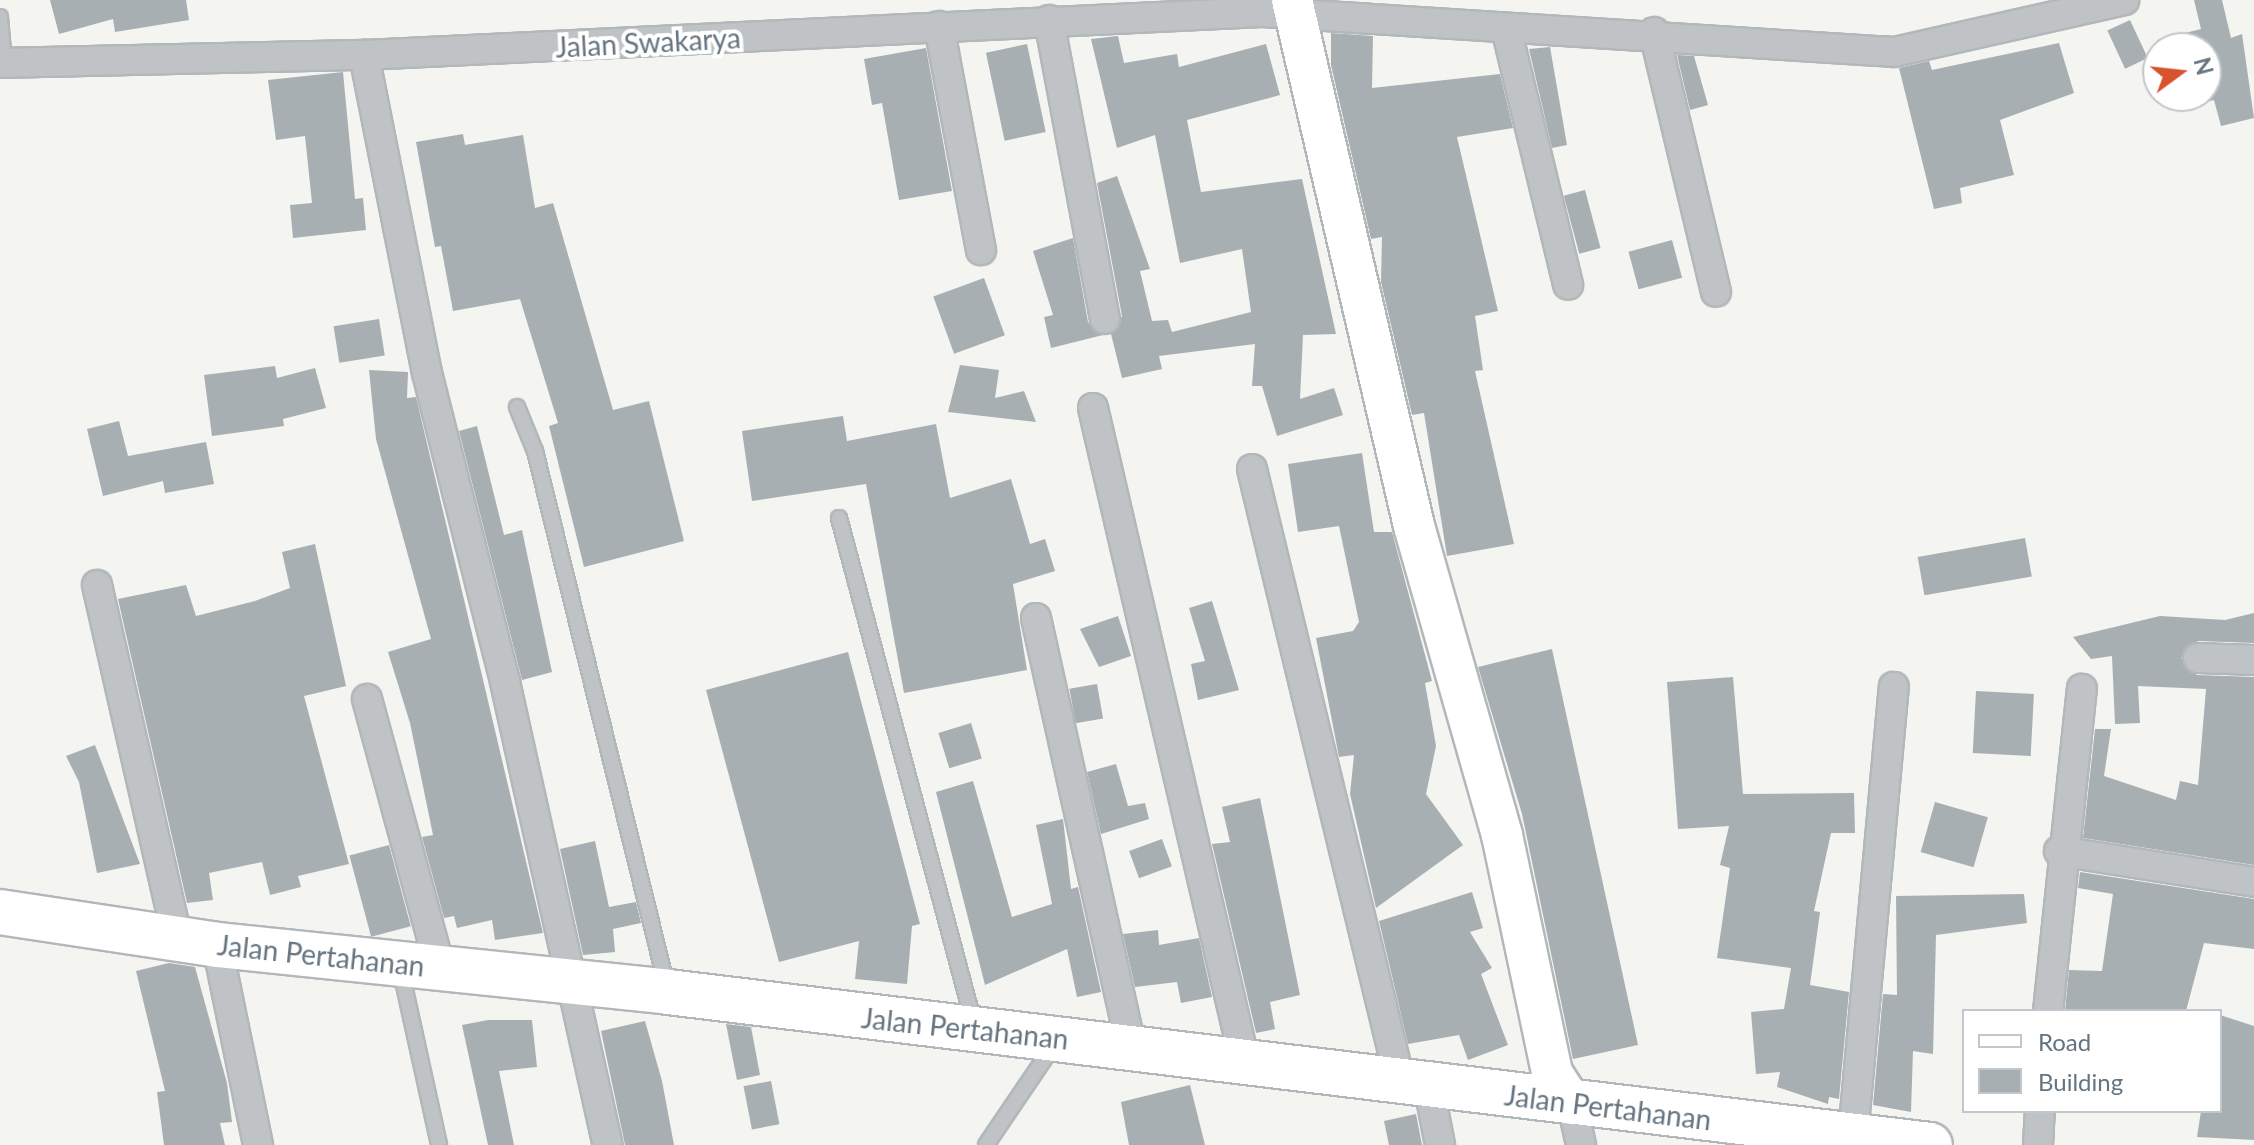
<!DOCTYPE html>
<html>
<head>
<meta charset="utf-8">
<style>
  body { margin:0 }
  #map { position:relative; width:2254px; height:1145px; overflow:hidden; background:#f4f4f1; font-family:Lato,sans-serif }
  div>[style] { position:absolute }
  .building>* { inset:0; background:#a7afb3; transform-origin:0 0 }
  .roads { filter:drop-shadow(2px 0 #b2b7ba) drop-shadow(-2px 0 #b2b7ba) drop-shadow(0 2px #b2b7ba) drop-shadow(0 -2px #b2b7ba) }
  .lane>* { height:14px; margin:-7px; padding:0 7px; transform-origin:7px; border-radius:7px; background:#bfc3c6 }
  .street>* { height:28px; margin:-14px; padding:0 14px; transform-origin:14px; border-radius:14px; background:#bfc3c6 }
  .secondary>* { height:40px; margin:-20px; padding:0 20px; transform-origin:20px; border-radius:20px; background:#fff }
  .primary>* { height:44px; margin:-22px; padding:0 22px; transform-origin:22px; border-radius:22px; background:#fff }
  span { translate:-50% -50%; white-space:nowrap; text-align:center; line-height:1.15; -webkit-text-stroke:8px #fff; paint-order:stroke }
  .street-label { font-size:28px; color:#657480 }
  .legend { position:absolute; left:1962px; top:1009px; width:260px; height:104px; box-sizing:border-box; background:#fff; border:2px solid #c1c7cc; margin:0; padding:10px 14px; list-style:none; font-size:24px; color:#657480 }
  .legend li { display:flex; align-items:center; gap:16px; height:40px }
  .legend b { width:40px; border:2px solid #c1c7cc }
  .north { position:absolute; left:2142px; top:32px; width:80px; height:80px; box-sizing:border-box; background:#fff; border:2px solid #c1c7cc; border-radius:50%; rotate:75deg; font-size:22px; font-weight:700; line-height:32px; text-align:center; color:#657480 }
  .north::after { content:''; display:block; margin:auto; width:28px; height:36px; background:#d7532e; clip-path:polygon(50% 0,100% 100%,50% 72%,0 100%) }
</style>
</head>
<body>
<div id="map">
  <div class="building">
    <i style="clip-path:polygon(50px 0,186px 0,189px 20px,115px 32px,113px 19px,59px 34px)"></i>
    <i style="clip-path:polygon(2194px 0,2222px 0,2231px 38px,2242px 34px,2254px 118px,2221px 126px,2214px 100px,2206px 102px,2206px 48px,2158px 48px,2157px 40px,2201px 29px)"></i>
    <i style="left:2130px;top:20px;width:42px;height:25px;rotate:65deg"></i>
    <i style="clip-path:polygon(1331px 33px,1373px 36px,1372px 88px,1500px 74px,1513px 128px,1457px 137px,1498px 311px,1475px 316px,1483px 370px,1475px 371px,1514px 544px,1447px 556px,1424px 413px,1412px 415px,1381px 282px,1382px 237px,1371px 239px,1331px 65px)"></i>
    <i style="clip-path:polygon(1118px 36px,1124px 63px,1177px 54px,1179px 67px,1266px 44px,1280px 95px,1187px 120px,1201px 192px,1302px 179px,1336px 334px,1303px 335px,1300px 399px,1334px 388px,1343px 415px,1277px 436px,1262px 386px,1252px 386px,1255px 344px,1159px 356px,1162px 369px,1122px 378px,1111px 334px,1122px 316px,1097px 183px,1117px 176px,1150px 269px,1140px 271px,1152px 321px,1168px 320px,1172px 332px,1251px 312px,1242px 249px,1180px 263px,1155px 135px,1117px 148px,1091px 39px)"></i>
    <i style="clip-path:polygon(2059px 43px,2074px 93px,2000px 120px,2014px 175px,1960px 188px,1962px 203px,1934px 209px,1899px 68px,1929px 61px,1932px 70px)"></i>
    <i style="left:1027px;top:44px;width:90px;height:42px;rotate:78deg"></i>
    <i style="clip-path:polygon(1550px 47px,1567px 145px,1552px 148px,1529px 49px)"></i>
    <i style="clip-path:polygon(926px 48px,952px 191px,899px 200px,882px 103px,872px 105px,864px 59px)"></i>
    <i style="clip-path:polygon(1677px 55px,1694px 56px,1708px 105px,1690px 110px)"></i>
    <i style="clip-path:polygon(343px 72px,355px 199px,363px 198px,366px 230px,293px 238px,290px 205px,312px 203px,305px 136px,276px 140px,268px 80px)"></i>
    <i style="clip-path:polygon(463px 134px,465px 145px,523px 135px,535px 208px,553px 203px,613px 410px,649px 401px,684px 541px,584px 567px,549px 426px,558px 423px,520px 299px,453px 311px,441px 246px,435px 247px,416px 142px)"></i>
    <i style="left:1585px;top:190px;width:60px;height:22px;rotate:75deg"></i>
    <i style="clip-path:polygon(1073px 238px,1088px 322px,1103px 335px,1051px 348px,1044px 317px,1053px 315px,1033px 251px)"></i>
    <i style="left:1672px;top:240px;width:39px;height:45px;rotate:75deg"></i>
    <i style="left:984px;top:278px;width:61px;height:54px;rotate:70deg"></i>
    <i style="left:379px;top:319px;width:37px;height:46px;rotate:81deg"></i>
    <i style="clip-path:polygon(960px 365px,999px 370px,995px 398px,1024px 391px,1036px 422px,948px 412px)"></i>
    <i style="clip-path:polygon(275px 366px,277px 378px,315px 368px,326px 408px,283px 419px,284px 426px,212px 436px,204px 375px)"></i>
    <i style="clip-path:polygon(369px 370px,408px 372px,407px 398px,416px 397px,543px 933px,495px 940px,492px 920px,457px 928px,454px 916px,444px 918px,422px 837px,433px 835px,410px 723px,388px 652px,431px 639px,376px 439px)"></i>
    <i style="clip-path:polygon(843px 416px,847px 441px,936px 424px,950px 498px,1011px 479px,1030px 544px,1045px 539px,1055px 571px,1013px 584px,1027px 670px,904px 693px,866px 484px,752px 501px,742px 431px)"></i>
    <i style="clip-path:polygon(119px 421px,128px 456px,206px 442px,214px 484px,165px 493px,163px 481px,103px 496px,87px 429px)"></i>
    <i style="clip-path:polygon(477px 426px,504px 535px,522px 530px,552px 672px,522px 680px,459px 431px)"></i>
    <i style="clip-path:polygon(1362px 453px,1374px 532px,1392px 532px,1432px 681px,1425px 683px,1436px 746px,1426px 794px,1463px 845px,1376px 908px,1350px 794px,1354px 755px,1339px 757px,1316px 638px,1353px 631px,1359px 622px,1339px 526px,1298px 532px,1288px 464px)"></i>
    <i style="left:2025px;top:538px;width:39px;height:109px;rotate:80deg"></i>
    <i style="clip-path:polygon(315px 544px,346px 686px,304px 696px,349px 864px,298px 876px,301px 887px,270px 895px,262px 862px,209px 873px,213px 900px,187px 903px,118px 599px,186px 585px,196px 616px,255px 601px,290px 588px,282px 552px)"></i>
    <i style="clip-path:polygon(1212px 601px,1239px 690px,1198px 700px,1191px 664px,1205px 661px,1189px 608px)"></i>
    <i style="clip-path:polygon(2254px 613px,2254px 643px,2198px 641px,2181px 658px,2197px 675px,2254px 677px,2254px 865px,2083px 838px,2095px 729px,2111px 729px,2104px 776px,2176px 800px,2180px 781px,2198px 785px,2206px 689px,2138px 686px,2140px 723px,2115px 724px,2112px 656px,2091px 659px,2073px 637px,2160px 616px,2225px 620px)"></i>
    <i style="clip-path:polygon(1118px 616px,1131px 656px,1099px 667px,1080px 629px)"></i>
    <i style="clip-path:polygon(1552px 649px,1638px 1045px,1573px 1059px,1522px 814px,1478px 667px)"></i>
    <i style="clip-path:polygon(848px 652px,920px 924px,912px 926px,907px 984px,855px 979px,859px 941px,779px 962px,706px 690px)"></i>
    <i style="clip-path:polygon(1733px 677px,1743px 794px,1854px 793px,1855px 833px,1831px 833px,1814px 911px,1820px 912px,1810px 985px,1849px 992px,1839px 1099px,1829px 1097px,1828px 1104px,1777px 1087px,1780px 1072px,1756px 1074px,1751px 1012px,1784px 1009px,1791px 968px,1717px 958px,1730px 868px,1720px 865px,1729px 826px,1678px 829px,1667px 682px)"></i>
    <i style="left:1097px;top:684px;width:35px;height:28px;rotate:80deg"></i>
    <i style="left:1976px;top:691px;width:58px;height:62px;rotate:3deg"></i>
    <i style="left:971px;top:723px;width:37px;height:34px;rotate:73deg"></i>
    <i style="clip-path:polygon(95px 745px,140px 864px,97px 873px,79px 782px,66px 756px)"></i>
    <i style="clip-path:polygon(1116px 764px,1128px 806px,1145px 803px,1149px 819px,1101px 834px,1087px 772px)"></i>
    <i style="clip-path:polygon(973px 781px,1012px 917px,1052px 904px,1036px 825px,1063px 819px,1071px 889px,1078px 887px,1101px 992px,1077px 997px,1067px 949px,985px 985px,936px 792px)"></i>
    <i style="clip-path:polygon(1260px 798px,1300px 995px,1270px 1002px,1275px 1029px,1256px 1033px,1212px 844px,1230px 842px,1222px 807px)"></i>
    <i style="left:1935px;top:802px;width:55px;height:52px;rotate:16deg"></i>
    <i style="left:1162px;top:839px;width:29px;height:35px;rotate:70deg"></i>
    <i style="clip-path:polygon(595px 841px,609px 907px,636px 902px,641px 923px,613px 929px,615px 952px,583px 955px,560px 849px)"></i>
    <i style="left:389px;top:845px;width:84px;height:41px;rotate:75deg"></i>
    <i style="clip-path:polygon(2080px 872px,2254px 899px,2254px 949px,2204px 943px,2186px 1011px,2065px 1011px,2069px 970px,2102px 971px,2113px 894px,2078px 888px)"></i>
    <i style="clip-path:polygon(1472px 892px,1483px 928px,1470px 932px,1492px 968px,1481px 974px,1508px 1045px,1468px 1060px,1459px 1035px,1408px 1044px,1379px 921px)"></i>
    <i style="clip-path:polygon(2024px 894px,2027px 923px,1936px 935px,1933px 1054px,1913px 1051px,1911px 1112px,1873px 1105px,1883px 994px,1897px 995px,1896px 896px)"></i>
    <i style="clip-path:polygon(1158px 930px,1159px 945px,1199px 938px,1212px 997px,1181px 1003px,1177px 982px,1135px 987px,1123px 934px)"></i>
    <i style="clip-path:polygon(169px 963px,195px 967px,227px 1083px,232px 1122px,220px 1123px,225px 1145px,164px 1145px,157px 1092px,165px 1091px,136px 971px)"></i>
    <i style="clip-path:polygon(2220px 1015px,2254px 1026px,2254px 1140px,2197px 1137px,2201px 1111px,2220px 1111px)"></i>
    <i style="clip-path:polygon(488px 1020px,532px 1020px,537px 1067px,499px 1071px,514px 1145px,488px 1145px,462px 1025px)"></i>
    <i style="clip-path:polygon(645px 1021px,662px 1081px,674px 1145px,625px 1145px,601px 1031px)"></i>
    <i style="clip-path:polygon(726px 1024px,751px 1027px,760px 1075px,737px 1080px)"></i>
    <i style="left:771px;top:1081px;width:44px;height:28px;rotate:79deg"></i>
    <i style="clip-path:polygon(1190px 1085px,1205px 1145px,1129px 1145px,1121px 1102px)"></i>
    <i style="clip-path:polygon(1416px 1114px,1422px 1145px,1389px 1145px,1384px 1121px)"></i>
  </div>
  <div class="roads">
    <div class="lane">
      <i style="left:0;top:17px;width:46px;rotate:85deg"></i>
      <i style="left:517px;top:407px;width:48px;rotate:67.8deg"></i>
      <i style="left:535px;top:451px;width:552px;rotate:76.17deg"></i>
      <i style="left:839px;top:518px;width:524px;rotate:75.06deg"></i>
      <i style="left:400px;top:967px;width:182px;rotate:77.6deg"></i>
      <i style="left:986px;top:1145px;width:120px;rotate:-55.9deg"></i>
    </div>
    <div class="street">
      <i style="left:1049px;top:20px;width:304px;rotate:79.4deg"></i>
      <i style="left:939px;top:26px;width:228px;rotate:79.4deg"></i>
      <i style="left:1506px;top:28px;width:264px;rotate:76.4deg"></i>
      <i style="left:1654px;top:32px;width:267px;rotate:76.6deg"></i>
      <i style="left:364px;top:55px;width:324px;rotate:78.8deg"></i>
      <i style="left:427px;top:373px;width:319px;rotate:75.8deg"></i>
      <i style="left:505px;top:682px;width:474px;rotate:77.5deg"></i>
      <i style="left:0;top:63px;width:364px;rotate:-1.3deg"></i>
      <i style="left:364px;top:55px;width:899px;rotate:-2.74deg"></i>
      <i style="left:1262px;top:12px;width:633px;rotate:3.62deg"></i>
      <i style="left:1894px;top:52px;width:236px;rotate:-12.7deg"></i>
      <i style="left:1093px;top:408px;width:677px;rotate:76.93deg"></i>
      <i style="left:1252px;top:469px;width:630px;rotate:76.41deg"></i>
      <i style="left:97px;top:585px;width:361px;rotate:77.2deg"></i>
      <i style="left:1036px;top:618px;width:439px;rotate:77.5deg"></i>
      <i style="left:2198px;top:658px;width:56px;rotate:2deg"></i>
      <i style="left:367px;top:699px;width:279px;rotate:74.8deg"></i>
      <i style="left:2059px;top:851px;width:197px;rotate:9deg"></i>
      <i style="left:217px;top:945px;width:204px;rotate:78.4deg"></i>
      <i style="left:2048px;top:1011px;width:324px;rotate:-84deg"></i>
      <i style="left:1428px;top:1083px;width:63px;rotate:79deg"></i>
      <i style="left:1572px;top:1104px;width:42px;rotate:77.6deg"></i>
      <i style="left:1853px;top:1135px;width:450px;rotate:-84.8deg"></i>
      <i style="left:2038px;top:1145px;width:34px;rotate:-87deg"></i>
    </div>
    <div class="secondary">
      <i style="left:1292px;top:0;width:540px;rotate:76.94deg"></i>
      <i style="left:1414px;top:526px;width:321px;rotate:74.1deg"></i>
      <i style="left:1502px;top:835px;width:243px;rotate:78.1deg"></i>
      <i style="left:1552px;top:1073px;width:37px;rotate:57deg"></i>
    </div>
    <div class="primary">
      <i style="left:0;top:912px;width:219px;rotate:8.6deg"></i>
      <i style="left:217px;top:945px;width:453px;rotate:5.9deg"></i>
      <i style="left:668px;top:992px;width:1271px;rotate:6.91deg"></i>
    </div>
  </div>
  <div class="street-label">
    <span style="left:648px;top:42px;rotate:-3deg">Jalan Swakarya</span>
    <span style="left:321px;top:955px;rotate:6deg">Jalan Pertahanan</span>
    <span style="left:965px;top:1028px;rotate:6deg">Jalan Pertahanan</span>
    <span style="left:1608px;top:1107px;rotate:7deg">Jalan Pertahanan</span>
  </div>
  <ul class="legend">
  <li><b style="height:10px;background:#fff"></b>Road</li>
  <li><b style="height:22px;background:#a7afb3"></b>Building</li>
  </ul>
  <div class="north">N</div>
</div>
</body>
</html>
